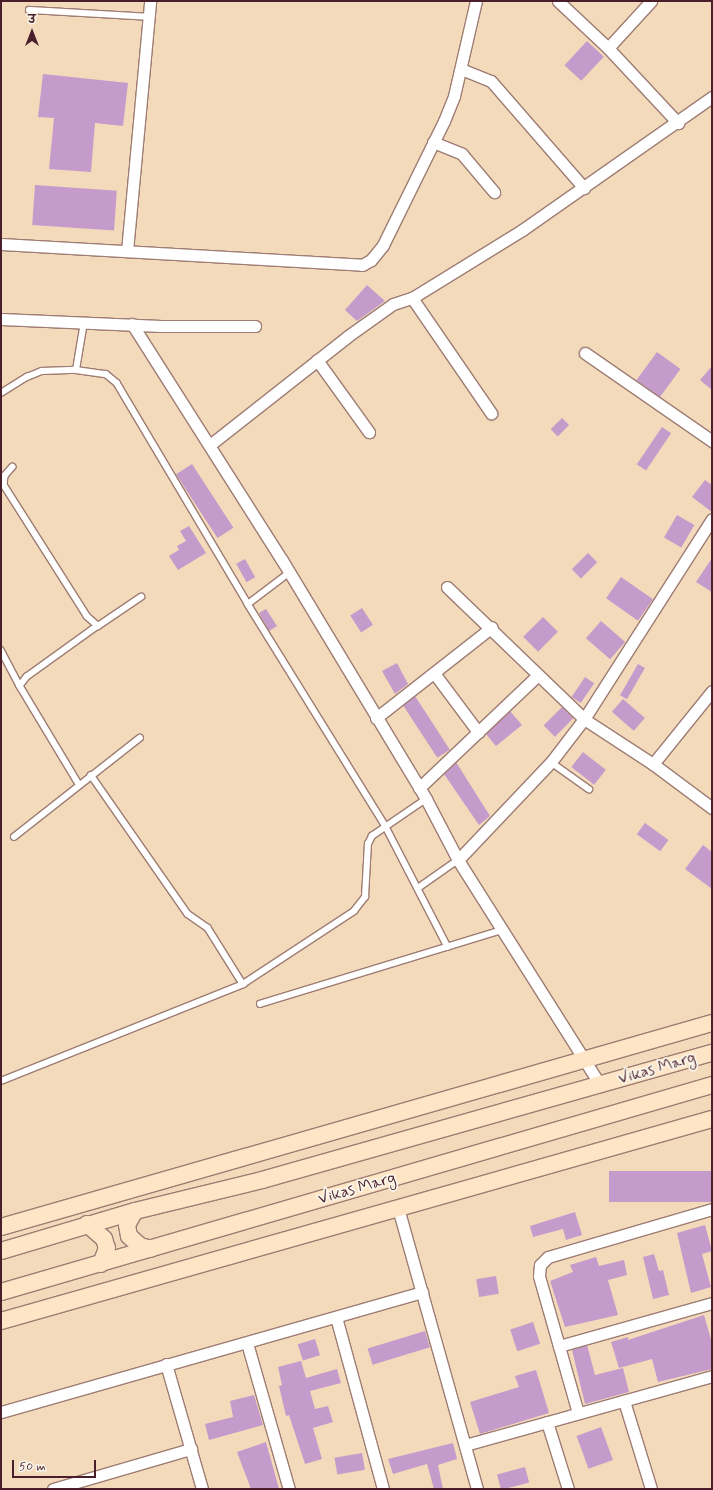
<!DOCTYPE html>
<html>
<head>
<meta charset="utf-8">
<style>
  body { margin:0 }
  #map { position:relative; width:713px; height:1490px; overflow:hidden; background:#f2dabb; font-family:Mynerve,"Playpen Sans Deva",sans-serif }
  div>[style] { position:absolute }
  .building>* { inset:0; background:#c59bcb; transform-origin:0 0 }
  .roads { filter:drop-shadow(1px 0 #9e7c73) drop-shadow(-1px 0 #9e7c73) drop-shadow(0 1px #9e7c73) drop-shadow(0 -1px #9e7c73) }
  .lane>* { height:5.5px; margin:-2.75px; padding:0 2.75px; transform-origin:2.75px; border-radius:2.75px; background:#fff }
  .street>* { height:11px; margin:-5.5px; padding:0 5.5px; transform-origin:5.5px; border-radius:5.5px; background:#fff }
  .secondary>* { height:16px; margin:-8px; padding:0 8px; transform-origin:8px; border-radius:8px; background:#fde5c5 }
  span { translate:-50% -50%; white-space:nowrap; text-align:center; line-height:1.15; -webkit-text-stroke:3.5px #fbf7ec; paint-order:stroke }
  .street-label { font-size:16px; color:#4a1f2b }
  .frame { position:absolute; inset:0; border:2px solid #4a1f2b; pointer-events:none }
  .north { position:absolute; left:12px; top:12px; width:40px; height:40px; -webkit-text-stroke:3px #fbf7ec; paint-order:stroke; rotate:0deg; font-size:11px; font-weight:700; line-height:16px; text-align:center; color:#4a1f2b }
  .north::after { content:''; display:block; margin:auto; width:14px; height:18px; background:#4a1f2b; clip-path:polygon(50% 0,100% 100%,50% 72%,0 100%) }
  .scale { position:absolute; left:12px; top:1460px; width:84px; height:18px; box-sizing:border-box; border:2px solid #4a1f2b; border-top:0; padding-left:5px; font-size:12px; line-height:14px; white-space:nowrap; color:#4a1f2b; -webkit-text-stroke:3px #fbf7ec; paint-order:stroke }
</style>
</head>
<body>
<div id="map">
  <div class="building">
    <i style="left:587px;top:41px;width:23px;height:33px;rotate:43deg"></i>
    <i style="clip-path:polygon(43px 74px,128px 83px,123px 126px,95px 123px,91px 172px,49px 169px,54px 118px,38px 117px)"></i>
    <i style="left:35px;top:185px;width:82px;height:40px;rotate:4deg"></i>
    <i style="clip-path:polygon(367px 285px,385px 301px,357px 321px,345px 310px)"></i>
    <i style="left:657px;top:352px;width:29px;height:35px;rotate:36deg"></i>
    <i style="clip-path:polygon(712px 366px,712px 390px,700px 380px)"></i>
    <i style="left:562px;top:418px;width:10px;height:16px;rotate:45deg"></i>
    <i style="left:662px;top:427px;width:11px;height:45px;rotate:34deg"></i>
    <i style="left:192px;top:464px;width:76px;height:19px;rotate:57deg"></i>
    <i style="clip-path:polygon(705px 480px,712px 485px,712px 512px,692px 497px)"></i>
    <i style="left:677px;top:515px;width:20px;height:26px;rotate:30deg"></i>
    <i style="clip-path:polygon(189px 526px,206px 553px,178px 570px,169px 556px,179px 550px,177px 546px,186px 541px,180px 531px)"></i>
    <i style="left:588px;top:553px;width:13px;height:23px;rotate:45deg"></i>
    <i style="clip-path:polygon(712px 558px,712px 592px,696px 582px)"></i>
    <i style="left:245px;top:559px;width:21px;height:10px;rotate:61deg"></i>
    <i style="left:621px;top:577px;width:39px;height:26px;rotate:35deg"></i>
    <i style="left:362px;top:608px;width:20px;height:14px;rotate:57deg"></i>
    <i style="clip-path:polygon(266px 609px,277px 626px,269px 631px,259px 613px)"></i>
    <i style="left:543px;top:617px;width:21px;height:28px;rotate:45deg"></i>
    <i style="left:601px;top:621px;width:32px;height:23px;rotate:41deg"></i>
    <i style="clip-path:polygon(397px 663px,408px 684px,395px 694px,382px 671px)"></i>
    <i style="left:638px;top:664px;width:8px;height:36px;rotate:30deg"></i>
    <i style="left:585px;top:677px;width:11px;height:24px;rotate:34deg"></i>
    <i style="left:415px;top:696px;width:64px;height:15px;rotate:57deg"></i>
    <i style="left:623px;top:699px;width:29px;height:17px;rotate:41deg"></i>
    <i style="left:562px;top:707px;width:16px;height:26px;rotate:45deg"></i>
    <i style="clip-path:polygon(510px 711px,522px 725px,496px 746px,486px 734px)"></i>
    <i style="left:583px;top:752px;width:29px;height:19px;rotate:38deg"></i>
    <i style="clip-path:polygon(456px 762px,490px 816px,479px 825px,444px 774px)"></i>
    <i style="left:645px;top:823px;width:29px;height:14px;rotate:36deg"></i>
    <i style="clip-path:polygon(703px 845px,712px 852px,712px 889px,685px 869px)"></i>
    <i style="left:712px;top:1171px;width:31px;height:103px;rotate:90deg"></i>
    <i style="clip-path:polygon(575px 1212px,582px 1235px,566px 1240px,563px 1229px,533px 1237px,530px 1226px)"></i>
    <i style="clip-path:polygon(705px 1225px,712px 1251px,702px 1254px,711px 1287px,691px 1293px,677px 1233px)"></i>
    <i style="clip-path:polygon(654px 1254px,659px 1271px,663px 1270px,669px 1295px,653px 1299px,643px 1257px)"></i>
    <i style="clip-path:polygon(596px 1257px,599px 1266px,624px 1260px,627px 1275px,608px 1280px,618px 1315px,565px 1327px,550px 1281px,573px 1272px,570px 1265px)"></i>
    <i style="left:496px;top:1276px;width:18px;height:20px;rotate:81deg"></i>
    <i style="clip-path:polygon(704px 1315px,712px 1343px,712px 1369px,658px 1382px,652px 1359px,619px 1368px,611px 1342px,628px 1337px,628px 1340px)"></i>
    <i style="left:533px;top:1322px;width:23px;height:24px;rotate:72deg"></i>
    <i style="left:425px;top:1331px;width:17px;height:60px;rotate:73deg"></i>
    <i style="left:315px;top:1339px;width:17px;height:18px;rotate:73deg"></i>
    <i style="clip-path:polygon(587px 1345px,595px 1375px,623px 1368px,629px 1392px,585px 1404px,572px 1350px)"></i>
    <i style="clip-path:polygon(301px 1361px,306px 1378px,337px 1369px,341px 1383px,310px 1391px,315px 1409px,328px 1406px,333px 1422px,313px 1428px,322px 1459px,305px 1464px,289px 1415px,286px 1416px,279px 1386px,282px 1385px,278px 1367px)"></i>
    <i style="clip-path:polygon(536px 1370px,549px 1413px,480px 1434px,470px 1402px,519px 1387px,515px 1376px)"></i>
    <i style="clip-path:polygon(254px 1395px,263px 1425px,209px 1440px,205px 1424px,233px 1417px,230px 1401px)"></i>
    <i style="left:601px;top:1427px;width:35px;height:26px;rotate:70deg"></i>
    <i style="clip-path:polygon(266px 1442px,279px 1489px,251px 1489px,237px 1452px)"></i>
    <i style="clip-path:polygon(453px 1443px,457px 1459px,438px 1465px,443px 1489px,434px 1489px,427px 1464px,393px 1474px,388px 1459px)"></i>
    <i style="left:362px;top:1453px;width:17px;height:28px;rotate:80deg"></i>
    <i style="left:525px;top:1467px;width:16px;height:29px;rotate:75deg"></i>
  </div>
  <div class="roads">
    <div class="lane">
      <i style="left:29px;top:10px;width:120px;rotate:3.3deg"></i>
      <i style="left:76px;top:370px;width:49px;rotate:-80.5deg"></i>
      <i style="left:1px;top:393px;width:31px;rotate:-32deg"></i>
      <i style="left:27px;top:377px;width:16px;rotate:-22deg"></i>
      <i style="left:42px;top:371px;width:34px;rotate:-2deg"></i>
      <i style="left:76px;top:370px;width:30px;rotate:8deg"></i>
      <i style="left:106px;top:374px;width:14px;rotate:39deg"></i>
      <i style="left:117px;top:383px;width:257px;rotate:59.3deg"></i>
      <i style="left:248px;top:604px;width:53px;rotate:-37.3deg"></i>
      <i style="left:13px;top:467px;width:12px;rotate:132deg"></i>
      <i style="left:5px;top:476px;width:9px;rotate:96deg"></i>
      <i style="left:4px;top:485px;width:155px;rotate:57.6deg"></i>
      <i style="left:87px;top:616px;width:15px;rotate:42deg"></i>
      <i style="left:98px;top:626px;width:87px;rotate:144.3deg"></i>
      <i style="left:27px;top:677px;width:11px;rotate:128deg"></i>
      <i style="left:20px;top:686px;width:114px;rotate:59deg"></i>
      <i style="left:248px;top:604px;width:260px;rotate:58.2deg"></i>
      <i style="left:385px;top:825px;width:137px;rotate:62.7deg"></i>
      <i style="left:98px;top:626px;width:52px;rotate:-34deg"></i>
      <i style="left:1px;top:650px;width:41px;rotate:62.2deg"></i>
      <i style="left:551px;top:762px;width:47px;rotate:35.4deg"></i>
      <i style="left:91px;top:775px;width:169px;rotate:55.1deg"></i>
      <i style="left:188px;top:914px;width:24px;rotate:35deg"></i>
      <i style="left:208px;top:928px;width:66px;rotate:58deg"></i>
      <i style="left:14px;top:837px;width:160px;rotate:-38.2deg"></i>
      <i style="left:418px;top:888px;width:49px;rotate:-35deg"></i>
      <i style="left:260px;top:1004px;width:253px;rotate:-17deg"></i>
      <i style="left:1px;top:1081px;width:261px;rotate:-21.8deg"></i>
      <i style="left:243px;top:984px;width:133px;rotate:-33.3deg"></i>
      <i style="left:354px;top:911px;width:18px;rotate:-52deg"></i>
      <i style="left:365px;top:897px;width:53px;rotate:-86.8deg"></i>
      <i style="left:368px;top:844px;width:9px;rotate:-63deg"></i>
      <i style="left:372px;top:836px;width:65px;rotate:-34.4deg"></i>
    </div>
    <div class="street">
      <i style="left:558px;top:1px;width:69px;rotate:43.2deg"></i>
      <i style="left:608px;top:48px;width:103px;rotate:47deg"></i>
      <i style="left:608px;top:48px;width:64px;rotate:-47.5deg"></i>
      <i style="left:461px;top:69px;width:32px;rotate:22deg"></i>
      <i style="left:491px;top:81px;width:142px;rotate:49deg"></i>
      <i style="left:433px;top:142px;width:31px;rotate:22deg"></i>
      <i style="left:462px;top:154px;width:50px;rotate:49.9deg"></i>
      <i style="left:1px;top:244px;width:362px;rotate:3.3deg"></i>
      <i style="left:362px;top:265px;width:10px;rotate:-29deg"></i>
      <i style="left:371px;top:260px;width:19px;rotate:-51deg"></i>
      <i style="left:383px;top:245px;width:138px;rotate:-63.8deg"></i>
      <i style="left:444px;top:121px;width:27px;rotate:-68deg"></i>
      <i style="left:454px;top:96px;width:98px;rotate:-77deg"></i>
      <i style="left:127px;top:251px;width:251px;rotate:-84.7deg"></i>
      <i style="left:412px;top:298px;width:140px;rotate:55.5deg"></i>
      <i style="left:1px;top:319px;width:160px;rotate:2.5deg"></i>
      <i style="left:161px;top:326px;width:94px"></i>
      <i style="left:132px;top:324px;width:280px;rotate:57.6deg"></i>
      <i style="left:282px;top:560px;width:279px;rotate:58.9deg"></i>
      <i style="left:426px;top:799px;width:69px;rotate:62.3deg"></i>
      <i style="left:458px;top:860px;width:266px;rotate:57.7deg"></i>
      <i style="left:585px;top:353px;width:155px;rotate:34.7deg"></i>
      <i style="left:317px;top:360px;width:89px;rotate:54.2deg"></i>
      <i style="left:211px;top:444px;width:174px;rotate:-38.2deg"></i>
      <i style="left:348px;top:336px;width:55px;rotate:-35.4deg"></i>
      <i style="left:393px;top:304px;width:20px;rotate:-18deg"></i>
      <i style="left:412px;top:298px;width:129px;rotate:-31.7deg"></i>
      <i style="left:522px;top:230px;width:232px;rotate:-35deg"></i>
      <i style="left:447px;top:587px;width:190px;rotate:43.9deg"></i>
      <i style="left:584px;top:719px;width:82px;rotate:33.1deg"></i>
      <i style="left:653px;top:764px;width:74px;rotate:36.7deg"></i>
      <i style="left:434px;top:673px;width:74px;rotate:53.3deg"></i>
      <i style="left:376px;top:718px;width:147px;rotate:-38.1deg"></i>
      <i style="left:653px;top:764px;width:94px;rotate:-51.1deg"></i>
      <i style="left:419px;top:788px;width:164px;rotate:-43.5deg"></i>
      <i style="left:458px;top:860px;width:135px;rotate:-46.5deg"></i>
      <i style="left:551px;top:762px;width:54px;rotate:-52.5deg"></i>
      <i style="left:584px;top:719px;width:237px;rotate:-57.4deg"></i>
      <i style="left:398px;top:1208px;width:292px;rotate:74.3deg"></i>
      <i style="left:336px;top:1317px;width:178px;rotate:74.7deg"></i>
      <i style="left:247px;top:1343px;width:152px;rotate:74deg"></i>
      <i style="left:559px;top:1346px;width:159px;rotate:-15.7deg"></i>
      <i style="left:166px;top:1364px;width:130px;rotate:73.9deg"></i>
      <i style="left:624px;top:1401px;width:92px;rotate:72.9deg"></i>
      <i style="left:1px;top:1412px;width:438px;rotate:-15.9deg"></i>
      <i style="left:578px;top:1413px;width:142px;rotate:-105.9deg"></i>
      <i style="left:539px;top:1276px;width:11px;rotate:-85deg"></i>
      <i style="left:540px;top:1265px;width:11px;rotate:-45deg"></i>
      <i style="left:548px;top:1257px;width:171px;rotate:-16.3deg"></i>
      <i style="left:547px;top:1422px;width:70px;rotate:72.6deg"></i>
      <i style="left:465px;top:1445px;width:256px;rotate:-15.6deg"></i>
      <i style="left:53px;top:1489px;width:144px;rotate:-16.2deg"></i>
    </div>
    <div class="secondary">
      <i style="left:135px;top:1211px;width:16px;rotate:120deg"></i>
      <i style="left:127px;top:1225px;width:11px;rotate:80deg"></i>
      <i style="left:129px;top:1236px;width:15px;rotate:42deg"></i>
      <i style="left:140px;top:1246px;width:11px;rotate:15deg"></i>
      <i style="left:87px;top:1224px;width:23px;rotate:41deg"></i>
      <i style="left:104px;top:1239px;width:9px;rotate:72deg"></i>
      <i style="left:107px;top:1248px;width:17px;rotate:111deg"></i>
      <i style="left:1px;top:1227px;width:740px;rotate:-16.01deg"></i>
      <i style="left:1px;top:1251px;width:140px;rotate:-16.6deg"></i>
      <i style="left:135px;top:1211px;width:131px;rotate:-13.7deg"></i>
      <i style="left:262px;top:1180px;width:468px;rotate:-15.8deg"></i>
      <i style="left:1px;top:1292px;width:741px;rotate:-16.23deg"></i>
      <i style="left:1px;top:1321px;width:739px;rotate:-15.86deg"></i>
    </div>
  </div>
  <div class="street-label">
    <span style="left:657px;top:1069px;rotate:-16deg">Vikas Marg</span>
    <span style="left:357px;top:1189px;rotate:-16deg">Vikas Marg</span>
  </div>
  <div class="frame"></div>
  <div class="north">उ</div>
  <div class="scale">50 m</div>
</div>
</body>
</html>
